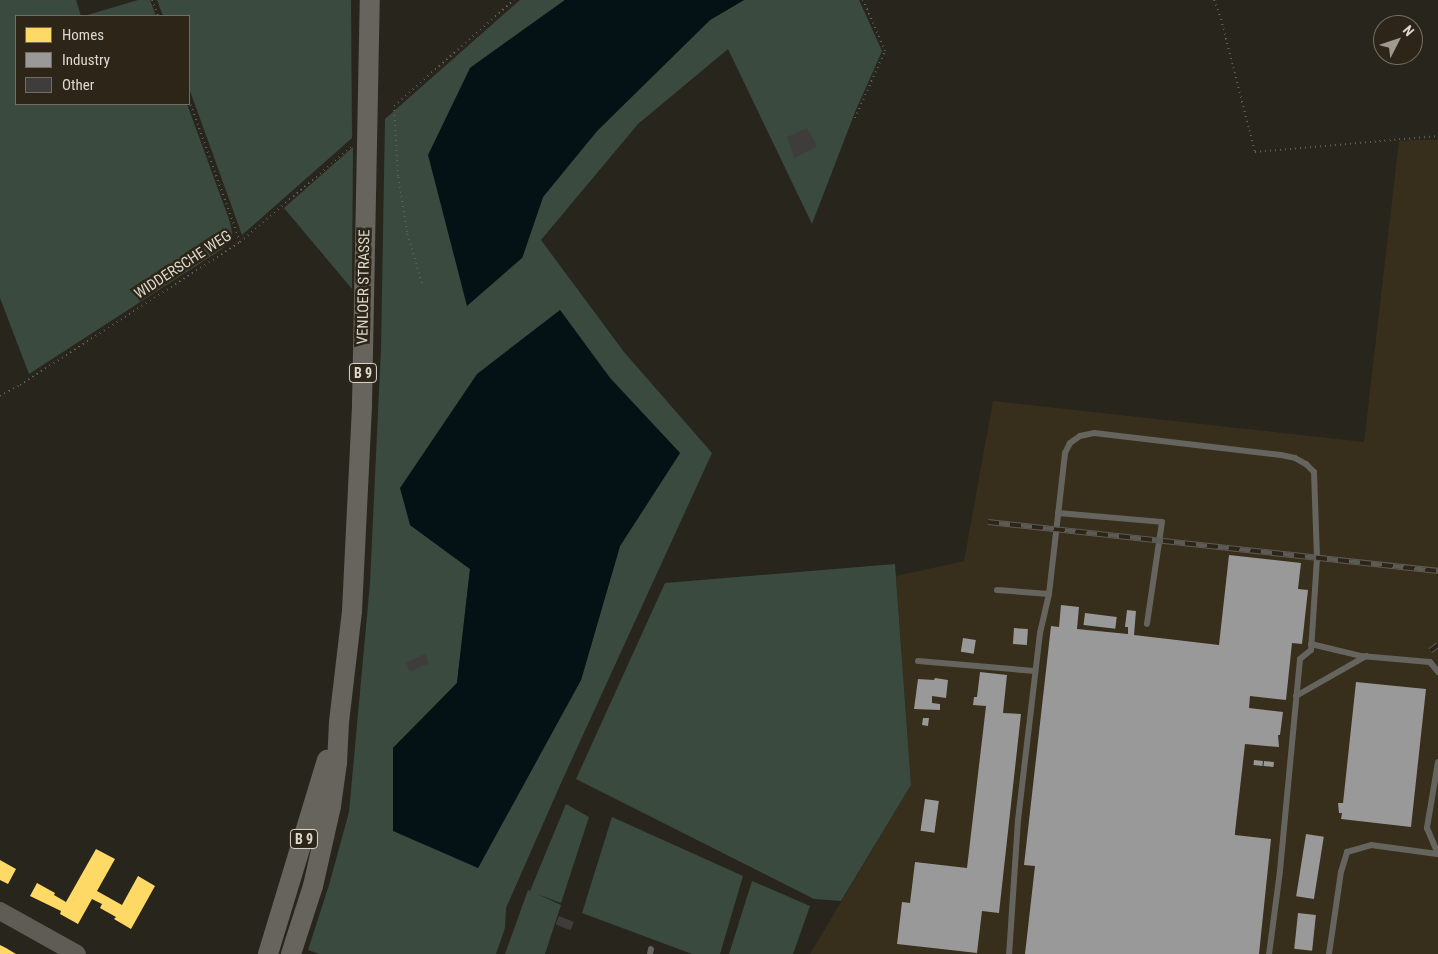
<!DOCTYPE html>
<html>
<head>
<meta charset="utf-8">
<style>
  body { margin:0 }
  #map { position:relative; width:1438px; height:954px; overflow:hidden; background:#28251d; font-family:"Roboto Condensed",sans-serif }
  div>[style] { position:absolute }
  .built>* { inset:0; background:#372e1b }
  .green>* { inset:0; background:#3a4a3f }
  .water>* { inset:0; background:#041215 }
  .homes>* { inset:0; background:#ffd966 }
  .industry>* { inset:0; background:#999; transform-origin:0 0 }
  .building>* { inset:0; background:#3f3d3c; transform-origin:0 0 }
  .path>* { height:2px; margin-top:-1px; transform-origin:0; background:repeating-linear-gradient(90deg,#615f5a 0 1px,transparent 0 5px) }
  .lane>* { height:6px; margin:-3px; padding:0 3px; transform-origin:3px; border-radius:3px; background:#65645e }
  .secondary>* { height:18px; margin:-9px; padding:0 9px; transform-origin:9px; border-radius:9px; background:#5f5c55 }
  .primary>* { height:20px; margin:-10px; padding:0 10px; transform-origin:10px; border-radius:10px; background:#67645d }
  .rail>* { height:5.5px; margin-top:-2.75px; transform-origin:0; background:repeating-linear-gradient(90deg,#2d2618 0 11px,#5d5b55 0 22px); box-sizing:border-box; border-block:1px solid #5d5b55 }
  span { translate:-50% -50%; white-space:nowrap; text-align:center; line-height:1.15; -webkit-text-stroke:5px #2d2618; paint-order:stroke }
  .shield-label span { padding:1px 4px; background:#2d2618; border:1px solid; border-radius:4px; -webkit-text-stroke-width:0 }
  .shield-label { font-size:14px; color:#ddd9d0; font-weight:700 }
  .street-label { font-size:15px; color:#ddd9d0 }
  .legend { position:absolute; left:15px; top:15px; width:175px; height:90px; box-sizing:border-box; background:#2d2618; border:1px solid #736e62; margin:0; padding:6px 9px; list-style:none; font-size:15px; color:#ddd9d0 }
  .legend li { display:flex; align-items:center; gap:10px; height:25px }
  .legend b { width:25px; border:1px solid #736e62 }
  .north { position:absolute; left:1373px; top:15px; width:50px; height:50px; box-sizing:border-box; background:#2d2618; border:1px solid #736e62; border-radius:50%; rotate:49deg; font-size:14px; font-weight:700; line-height:20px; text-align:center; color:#ddd9d0 }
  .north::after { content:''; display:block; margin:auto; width:18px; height:22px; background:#9e9a91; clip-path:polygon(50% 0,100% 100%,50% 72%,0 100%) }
</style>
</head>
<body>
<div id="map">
  <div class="built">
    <i style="clip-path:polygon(1415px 140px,1438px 140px,1438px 954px,810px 954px,911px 785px,896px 576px,964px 561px,993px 401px,1364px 442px,1399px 141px)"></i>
  </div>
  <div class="green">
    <i style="clip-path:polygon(0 0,76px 0,81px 16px,16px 16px,16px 104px,187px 104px,230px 222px,232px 232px,231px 239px,222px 249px,29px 374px,0 298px)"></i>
    <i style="clip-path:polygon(138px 0,150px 0,156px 16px,84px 16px)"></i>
    <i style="clip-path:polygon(157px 0,351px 0,352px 138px,242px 235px,189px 88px,189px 16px,163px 16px)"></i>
    <i style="clip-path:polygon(evenodd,520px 0,565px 0,470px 68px,522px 259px,543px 197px,597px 131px,710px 20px,744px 0,859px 0,882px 51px,855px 112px,812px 224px,728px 49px,638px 124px,541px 240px,624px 352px,712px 453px,561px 783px,506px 908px,505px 928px,496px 954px,319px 954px,308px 950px,329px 885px,349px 812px,370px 583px,381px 348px,385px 119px,520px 0,560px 310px,610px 378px,680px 453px,620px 546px,581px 680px,478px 868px,393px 748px,457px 683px,470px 569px,410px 525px,560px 310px)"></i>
    <i style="clip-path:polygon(353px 147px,352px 289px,284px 208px)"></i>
    <i style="clip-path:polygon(895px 564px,911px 785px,841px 901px,814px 899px,576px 779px,665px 583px)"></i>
    <i style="clip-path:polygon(566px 804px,589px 817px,561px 903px,537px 894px,561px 905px,545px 954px,505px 954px,528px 890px,530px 891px)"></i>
    <i style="clip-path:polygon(612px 817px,743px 876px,720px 954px,692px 954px,582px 913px)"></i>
    <i style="clip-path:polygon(752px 881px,810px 906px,793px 954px,729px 954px)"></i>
  </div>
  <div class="water">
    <i style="clip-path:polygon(565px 0,744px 0,710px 20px,597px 131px,543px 197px,522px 258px,467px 306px,428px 155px,470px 68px)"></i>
    <i style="clip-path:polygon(560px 310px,610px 378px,680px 453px,620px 546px,581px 680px,478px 868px,393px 831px,393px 748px,457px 683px,470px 569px,410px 525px,400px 488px,477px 374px)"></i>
  </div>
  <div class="homes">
    <i style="clip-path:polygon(96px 849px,115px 859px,97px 891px,122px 905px,138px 876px,155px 886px,131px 929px,114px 919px,116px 917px,100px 908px,102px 904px,92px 899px,78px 924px,60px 914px,61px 911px,30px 896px,37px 883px,55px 893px,54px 895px,66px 902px)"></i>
    <i style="clip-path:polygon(0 860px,16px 869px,8px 884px,0 880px)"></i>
    <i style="clip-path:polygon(0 945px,6px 948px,16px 954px,0 954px)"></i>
  </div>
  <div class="industry">
    <i style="clip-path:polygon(1229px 555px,1301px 563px,1298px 589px,1308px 590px,1302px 644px,1292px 643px,1286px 700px,1250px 696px,1249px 708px,1283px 712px,1280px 735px,1278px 735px,1279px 747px,1245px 744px,1235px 832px,1235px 835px,1271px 839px,1259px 954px,1025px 954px,1035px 866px,1024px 865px,1051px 626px,1059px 627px,1061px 605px,1079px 607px,1077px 629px,1128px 634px,1128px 627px,1125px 627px,1127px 610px,1136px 611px,1134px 635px,1219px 645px)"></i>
    <i style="left:1085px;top:613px;width:32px;height:12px;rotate:7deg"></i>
    <i style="left:1014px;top:628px;width:14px;height:16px;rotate:4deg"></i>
    <i style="left:963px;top:638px;width:13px;height:14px;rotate:9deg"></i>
    <i style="clip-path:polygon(980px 672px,1007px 675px,1003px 713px,1021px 714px,999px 913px,982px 911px,977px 953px,897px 944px,902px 902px,910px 903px,915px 862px,967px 868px,986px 706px,973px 705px,974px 697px,977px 697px)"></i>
    <i style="clip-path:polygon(935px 678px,948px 680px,946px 698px,932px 696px,932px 703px,940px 704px,940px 710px,914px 709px,918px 679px,934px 680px)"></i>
    <i style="clip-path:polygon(1356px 682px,1426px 689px,1411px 827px,1341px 819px,1342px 813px,1339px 813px,1338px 803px,1343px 803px)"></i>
    <i style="clip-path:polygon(923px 718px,929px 718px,928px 726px,922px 725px)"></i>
    <i style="left:1254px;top:760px;width:9px;height:5px;rotate:6deg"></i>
    <i style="left:1264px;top:761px;width:10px;height:5px;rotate:6deg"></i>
    <i style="left:925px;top:799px;width:14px;height:32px;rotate:8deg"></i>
    <i style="left:1306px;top:834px;width:18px;height:63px;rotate:9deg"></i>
    <i style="left:1298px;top:913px;width:18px;height:36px;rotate:6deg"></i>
  </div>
  <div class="building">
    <i style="clip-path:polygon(807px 128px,817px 146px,794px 158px,787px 137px)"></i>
    <i style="left:425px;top:654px;width:10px;height:21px;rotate:66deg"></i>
    <i style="left:559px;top:916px;width:16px;height:9px;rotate:22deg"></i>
  </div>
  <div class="path">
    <i style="left:152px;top:0;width:17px;rotate:69deg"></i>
    <i style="left:1214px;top:0;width:20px;rotate:70deg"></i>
    <i style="left:1221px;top:19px;width:137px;rotate:75.7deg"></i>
    <i style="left:1255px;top:152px;width:184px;rotate:-5deg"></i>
    <i style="left:189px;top:100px;width:151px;rotate:70.2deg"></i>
    <i style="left:855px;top:118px;width:73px;rotate:-65.9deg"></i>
    <i style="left:885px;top:51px;width:56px;rotate:-113.3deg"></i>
    <i style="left:422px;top:283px;width:53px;rotate:-106.4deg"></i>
    <i style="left:407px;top:232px;width:57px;rotate:-99.1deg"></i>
    <i style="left:398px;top:176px;width:70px;rotate:-93.3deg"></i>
    <i style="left:394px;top:106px;width:160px;rotate:-41.5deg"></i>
    <i style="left:0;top:396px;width:23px;rotate:-29deg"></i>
    <i style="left:20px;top:385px;width:262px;rotate:-33deg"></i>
    <i style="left:240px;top:242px;width:148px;rotate:-40.6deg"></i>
  </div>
  <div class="lane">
    <i style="left:1058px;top:513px;width:104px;rotate:4.9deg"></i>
    <i style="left:1162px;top:522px;width:103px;rotate:98.4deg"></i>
    <i style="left:997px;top:590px;width:52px;rotate:4.4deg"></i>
    <i style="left:1049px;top:594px;width:40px;rotate:103deg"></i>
    <i style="left:1040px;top:633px;width:188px;rotate:96.7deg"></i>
    <i style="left:1018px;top:820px;width:134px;rotate:93.8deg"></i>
    <i style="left:1049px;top:594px;width:142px;rotate:-83.5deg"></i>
    <i style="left:1065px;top:453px;width:11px;rotate:-63deg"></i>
    <i style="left:1070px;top:443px;width:12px;rotate:-35deg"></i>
    <i style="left:1080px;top:436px;width:14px;rotate:-12deg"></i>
    <i style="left:1094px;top:433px;width:188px;rotate:6.7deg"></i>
    <i style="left:1281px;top:455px;width:14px;rotate:12deg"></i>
    <i style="left:1295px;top:458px;width:13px;rotate:29deg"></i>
    <i style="left:1306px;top:464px;width:11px;rotate:45deg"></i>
    <i style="left:1314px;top:472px;width:86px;rotate:88deg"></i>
    <i style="left:1317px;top:558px;width:92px;rotate:93.7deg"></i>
    <i style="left:1311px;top:650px;width:14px;rotate:141deg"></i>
    <i style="left:1300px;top:659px;width:213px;rotate:95.4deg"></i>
    <i style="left:1280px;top:871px;width:84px;rotate:97.5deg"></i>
    <i style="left:1311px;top:644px;width:51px;rotate:13.5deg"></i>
    <i style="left:1361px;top:656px;width:69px;rotate:5deg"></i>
    <i style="left:1430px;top:662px;width:13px;rotate:51deg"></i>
    <i style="left:918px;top:661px;width:117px;rotate:4.9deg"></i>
    <i style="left:1296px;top:696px;width:81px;rotate:-29.7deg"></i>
    <i style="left:1438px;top:762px;width:67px;rotate:99.5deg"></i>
    <i style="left:1427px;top:828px;width:28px;rotate:67deg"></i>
    <i style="left:650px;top:954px;width:5px;rotate:-79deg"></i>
    <i style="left:1329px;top:954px;width:83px;rotate:-81.7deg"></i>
    <i style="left:1341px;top:872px;width:21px;rotate:-73deg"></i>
    <i style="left:1347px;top:852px;width:25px;rotate:-16deg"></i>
    <i style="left:1371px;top:845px;width:67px;rotate:7.8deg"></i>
  </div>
  <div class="secondary">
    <i style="left:0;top:911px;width:88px;rotate:29.2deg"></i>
  </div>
  <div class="primary">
    <i style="left:268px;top:954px;width:203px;rotate:-73.1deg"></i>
    <i style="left:291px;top:954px;width:71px;rotate:-72.1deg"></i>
    <i style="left:313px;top:886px;width:82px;rotate:-77.3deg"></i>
    <i style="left:331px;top:806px;width:43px;rotate:-82.1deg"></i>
    <i style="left:337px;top:763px;width:41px;rotate:-87.2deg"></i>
    <i style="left:339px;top:722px;width:112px;rotate:-83.3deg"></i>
    <i style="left:352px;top:611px;width:207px;rotate:-87.2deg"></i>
    <i style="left:362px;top:404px;width:404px;rotate:-88.9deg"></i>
  </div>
  <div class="rail">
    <i style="left:988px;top:522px;width:453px;rotate:6.2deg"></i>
    <i style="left:1430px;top:651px;width:10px;rotate:-37deg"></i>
  </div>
  <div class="shield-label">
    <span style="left:363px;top:373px">B 9</span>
    <span style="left:304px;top:839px">B 9</span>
  </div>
  <div class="street-label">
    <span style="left:183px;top:265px;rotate:-33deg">WIDDERSCHE WEG</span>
    <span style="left:364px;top:287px;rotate:-89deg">VENLOER STRASSE</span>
  </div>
  <ul class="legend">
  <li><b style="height:14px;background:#ffd966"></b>Homes</li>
  <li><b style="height:14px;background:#999"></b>Industry</li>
  <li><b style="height:14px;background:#3f3d3c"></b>Other</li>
  </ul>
  <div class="north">N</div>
</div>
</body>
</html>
